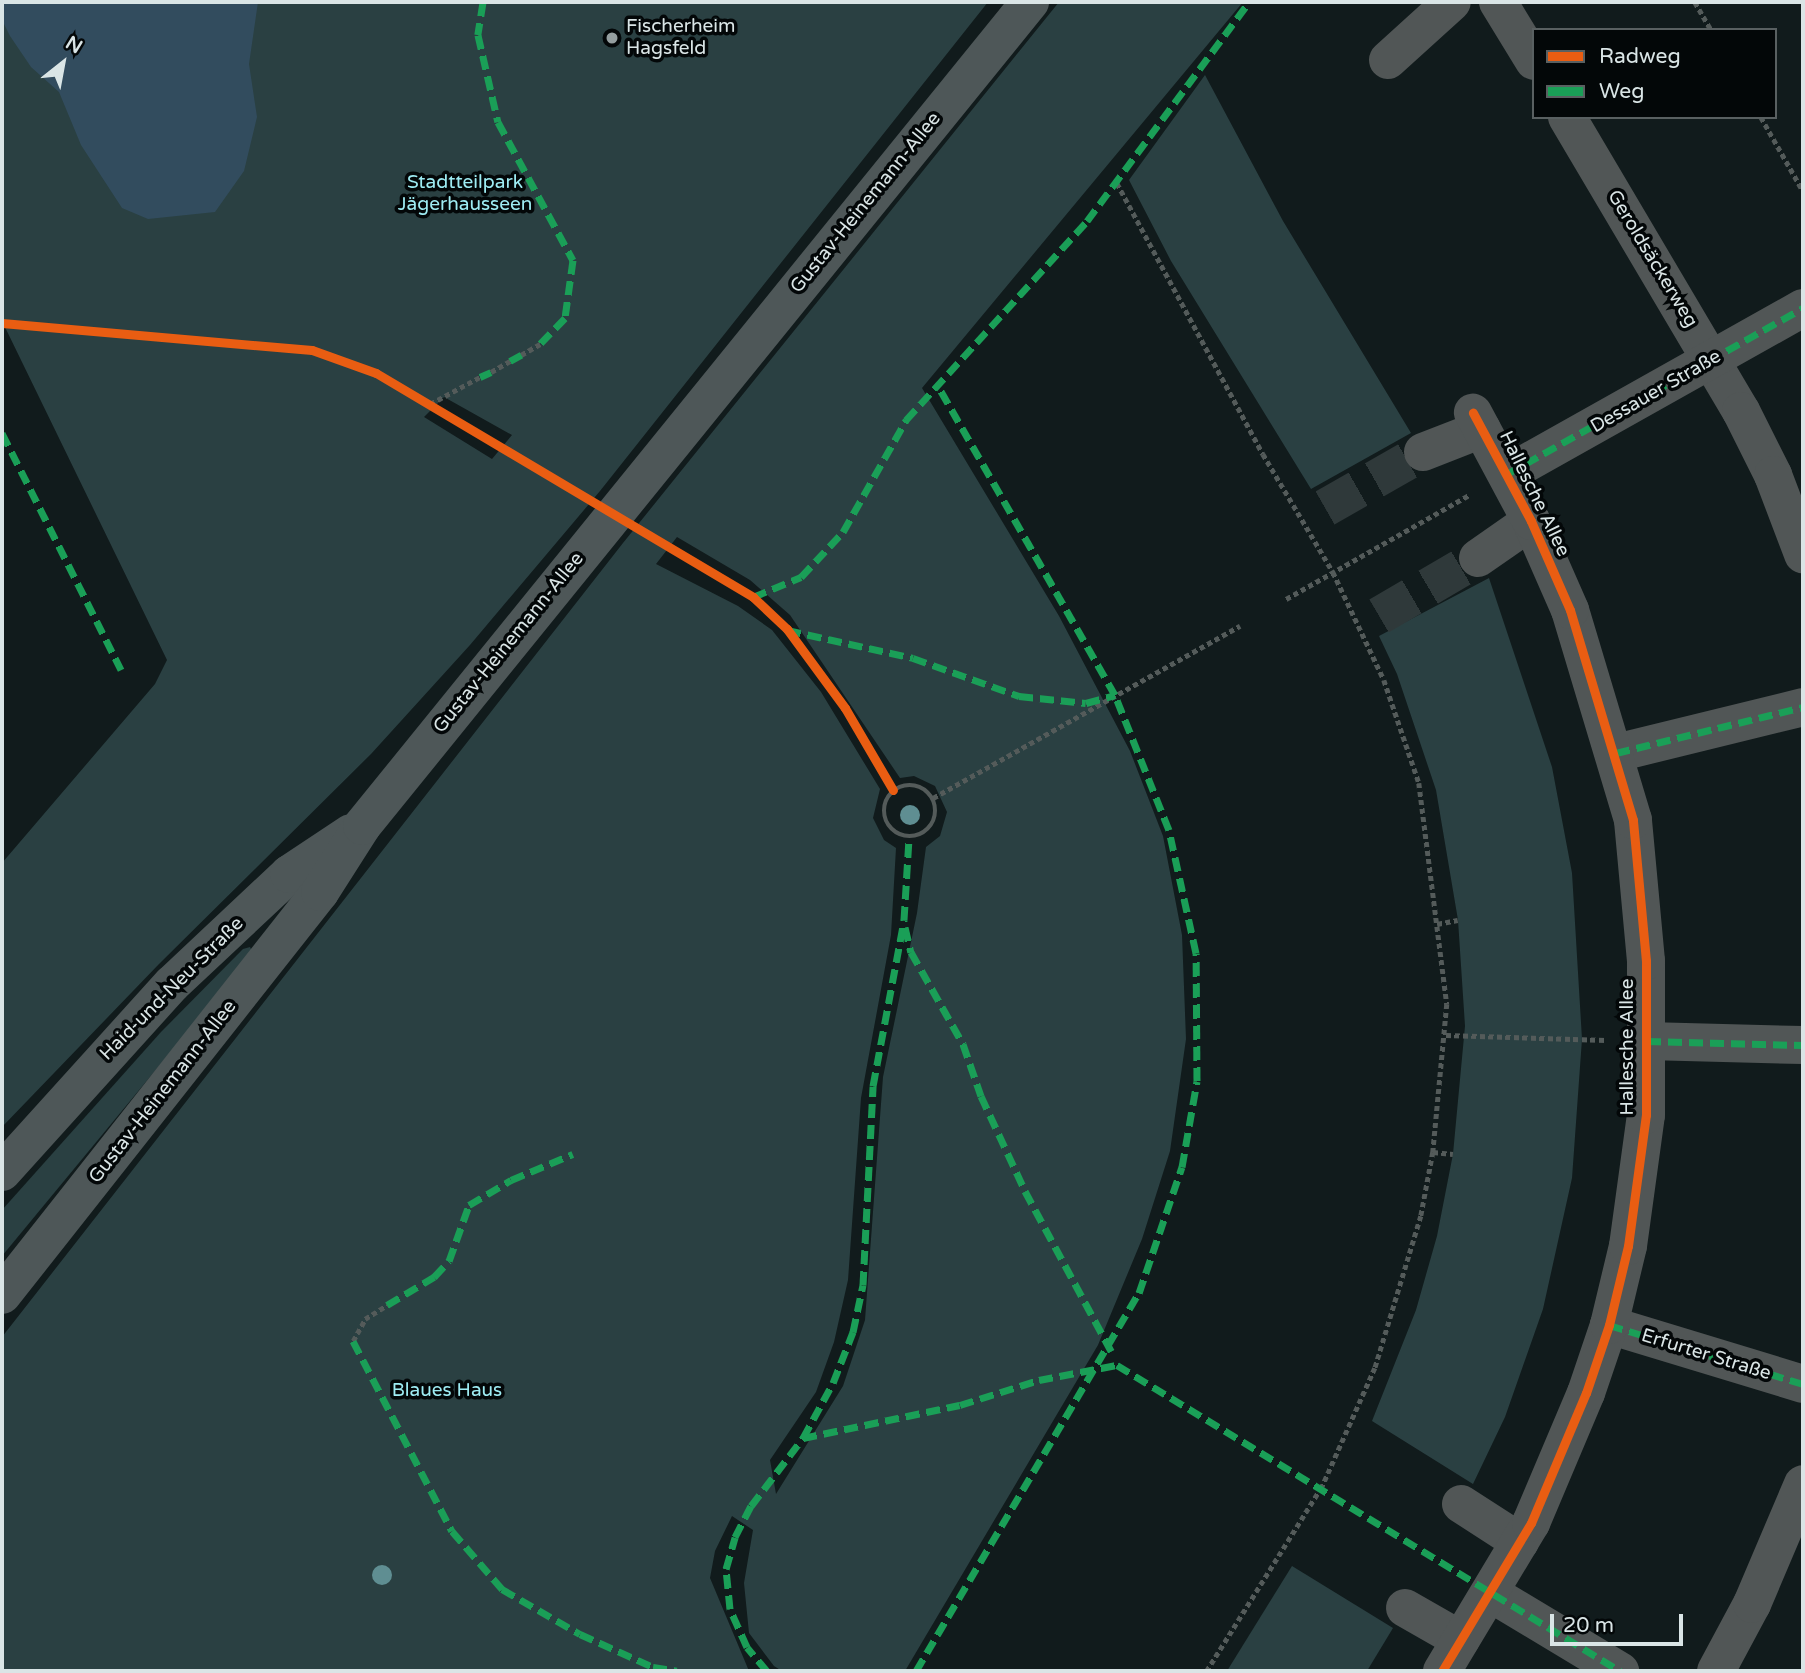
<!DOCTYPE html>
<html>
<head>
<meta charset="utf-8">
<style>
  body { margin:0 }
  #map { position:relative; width:1805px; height:1673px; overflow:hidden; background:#111b1c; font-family:"Varela Round",sans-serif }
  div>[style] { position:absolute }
  .green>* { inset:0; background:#2a4042 }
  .water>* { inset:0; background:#324c5e }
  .minor-tunnel>* { height:38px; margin-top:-19px; transform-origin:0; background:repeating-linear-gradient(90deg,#2f393a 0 38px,transparent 0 57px) }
  .path>* { height:4.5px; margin-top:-2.25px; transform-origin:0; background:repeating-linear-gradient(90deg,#545b5a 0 5px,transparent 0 8.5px) }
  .path>.ring { margin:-2.25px; padding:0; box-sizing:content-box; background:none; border:4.5px solid #545b5a; border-radius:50% }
  .minor>* { height:38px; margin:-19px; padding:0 19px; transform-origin:19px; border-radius:19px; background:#515656 }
  .major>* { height:38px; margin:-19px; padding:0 19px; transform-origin:19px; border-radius:19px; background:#4e5758 }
  .quiet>* { height:7px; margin-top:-3.5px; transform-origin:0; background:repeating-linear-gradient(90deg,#1a9f57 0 14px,transparent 0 21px) }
  .cycleway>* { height:9px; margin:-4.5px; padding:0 4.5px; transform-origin:4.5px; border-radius:4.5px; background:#e95d12 }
  .trees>* { width:20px; height:20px; margin:-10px; border-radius:50%; background:#5f8e92 }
  .dots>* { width:19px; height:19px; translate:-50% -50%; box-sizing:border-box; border:4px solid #030708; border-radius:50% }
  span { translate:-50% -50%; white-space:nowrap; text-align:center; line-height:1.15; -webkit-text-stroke:7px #030708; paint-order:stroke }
  .poi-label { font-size:19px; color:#dae5e6 }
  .left { translate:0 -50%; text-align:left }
  .park-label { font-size:19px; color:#9eecf3 }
  .street-label { font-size:19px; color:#dae5e6 }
  .frame { position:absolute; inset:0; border:4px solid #dae5e6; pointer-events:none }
  .legend { position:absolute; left:1532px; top:28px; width:245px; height:91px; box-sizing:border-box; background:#030708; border:2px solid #596061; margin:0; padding:9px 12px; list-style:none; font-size:21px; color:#dae5e6 }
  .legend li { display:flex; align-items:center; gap:14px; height:35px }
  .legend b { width:35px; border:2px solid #596061 }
  .north { position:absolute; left:28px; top:28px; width:70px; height:70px; -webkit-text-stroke:5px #030708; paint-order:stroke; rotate:31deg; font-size:19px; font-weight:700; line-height:28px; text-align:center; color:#dae5e6 }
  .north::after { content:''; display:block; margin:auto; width:24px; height:32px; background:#dae5e6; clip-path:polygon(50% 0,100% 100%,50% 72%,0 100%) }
  .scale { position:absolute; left:1550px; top:1614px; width:133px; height:32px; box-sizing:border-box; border:4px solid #dae5e6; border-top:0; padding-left:9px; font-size:21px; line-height:24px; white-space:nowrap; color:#dae5e6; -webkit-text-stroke:5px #030708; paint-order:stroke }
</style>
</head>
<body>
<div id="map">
  <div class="green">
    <i style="clip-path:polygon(evenodd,2px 2px,988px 2px,600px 491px,470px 645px,371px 754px,159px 964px,2px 1127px,2px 863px,155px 684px,167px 660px,2px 321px,2px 2px,444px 397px,512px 435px,492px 459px,424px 417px,444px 397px)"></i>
    <i style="clip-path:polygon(evenodd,1059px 2px,1243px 2px,922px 388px,1059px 616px,1130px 751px,1163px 836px,1182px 935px,1186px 1039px,1170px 1151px,1142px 1239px,1098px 1345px,905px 1671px,782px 1671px,774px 1666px,749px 1633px,744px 1583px,753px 1530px,732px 1516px,715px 1551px,710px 1578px,749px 1671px,2px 1671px,2px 1337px,623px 543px,1059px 2px,677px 537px,750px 580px,790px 615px,900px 778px,914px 776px,935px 786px,947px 812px,940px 836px,926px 847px,917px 913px,883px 1077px,865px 1320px,843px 1386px,776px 1494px,770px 1460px,816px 1392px,834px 1342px,848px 1280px,861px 1098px,891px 935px,896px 848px,884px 840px,873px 818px,880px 789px,821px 692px,772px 630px,738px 606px,656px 564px,677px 537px)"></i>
    <i style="clip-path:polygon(1205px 75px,1283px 221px,1411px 433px,1311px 489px,1171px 261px,1129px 180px)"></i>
    <i style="clip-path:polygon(1489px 578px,1552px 767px,1572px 873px,1582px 1039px,1572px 1178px,1543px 1309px,1505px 1417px,1473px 1484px,1372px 1421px,1416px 1310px,1437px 1236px,1453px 1154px,1465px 1026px,1458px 920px,1436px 790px,1397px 674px,1379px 636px)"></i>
    <i style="clip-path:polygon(250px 947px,252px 951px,197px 1020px,2px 1256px,2px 1210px,161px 1032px,243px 949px)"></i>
    <i style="clip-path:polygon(1292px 1566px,1393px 1628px,1367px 1671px,1227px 1671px)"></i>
  </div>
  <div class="water">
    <i style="clip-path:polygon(2px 2px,258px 2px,249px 64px,257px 117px,244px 171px,215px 212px,148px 219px,122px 208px,81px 145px,59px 92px,31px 67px,10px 36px,2px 20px)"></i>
  </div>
  <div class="minor-tunnel">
    <i style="left:1325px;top:508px;width:113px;rotate:-29.7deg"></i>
    <i style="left:1379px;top:616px;width:115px;rotate:-30.4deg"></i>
  </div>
  <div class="path">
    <i style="left:1695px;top:2px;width:32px;rotate:60deg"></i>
    <i style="left:1761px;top:117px;width:85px;rotate:60.4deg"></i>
    <i style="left:1117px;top:183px;width:308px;rotate:61.7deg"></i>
    <i style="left:1263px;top:454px;width:137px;rotate:59.3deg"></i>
    <i style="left:1333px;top:572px;width:119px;rotate:64.7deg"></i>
    <i style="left:1384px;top:680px;width:109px;rotate:71.2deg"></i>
    <i style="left:1419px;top:783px;width:223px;rotate:82.8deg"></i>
    <i style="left:1447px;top:1004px;width:149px;rotate:95.4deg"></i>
    <i style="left:1433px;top:1152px;width:65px;rotate:100.6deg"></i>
    <i style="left:1421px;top:1216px;width:159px;rotate:106.8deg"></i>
    <i style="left:1375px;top:1368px;width:130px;rotate:114deg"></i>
    <i style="left:1322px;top:1487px;width:217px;rotate:122deg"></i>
    <i style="left:521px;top:355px;width:22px;rotate:-30deg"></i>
    <i style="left:491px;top:372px;width:22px;rotate:-30deg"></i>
    <i style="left:430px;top:404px;width:57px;rotate:-28.4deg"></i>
    <i style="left:1286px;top:599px;width:210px;rotate:-29.6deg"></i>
    <i class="ring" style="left:884px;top:785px;width:47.5px;height:47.5px"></i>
    <i style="left:933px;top:798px;width:352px;rotate:-29.3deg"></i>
    <i style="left:1437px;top:924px;width:21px;rotate:-11deg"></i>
    <i style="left:1446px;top:1035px;width:160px;rotate:1.8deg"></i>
    <i style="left:1433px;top:1152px;width:20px;rotate:6deg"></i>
    <i style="left:353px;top:1341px;width:25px;rotate:-61deg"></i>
    <i style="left:365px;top:1319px;width:26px;rotate:-32deg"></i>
  </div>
  <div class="minor">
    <i style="left:1498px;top:2px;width:69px;rotate:58.6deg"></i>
    <i style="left:1388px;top:60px;width:86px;rotate:-42.2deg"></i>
    <i style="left:1567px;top:117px;width:342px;rotate:59.4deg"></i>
    <i style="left:1741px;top:411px;width:72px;rotate:63.4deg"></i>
    <i style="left:1773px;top:475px;width:85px;rotate:69.2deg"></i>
    <i style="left:1423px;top:452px;width:63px;rotate:-21.3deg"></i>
    <i style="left:1507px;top:474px;width:339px;rotate:-29.3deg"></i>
    <i style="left:1478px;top:558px;width:65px;rotate:-34.9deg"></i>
    <i style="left:1616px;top:753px;width:193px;rotate:-13.8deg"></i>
    <i style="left:1647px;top:1041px;width:156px;rotate:1.5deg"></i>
    <i style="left:1609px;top:1325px;width:203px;rotate:16.9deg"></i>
    <i style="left:1461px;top:1504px;width:70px;rotate:32.8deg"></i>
    <i style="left:1490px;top:1593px;width:152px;rotate:31deg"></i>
    <i style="left:1405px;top:1608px;width:64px;rotate:29.7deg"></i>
    <i style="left:1442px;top:1671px;width:173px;rotate:-59deg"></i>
    <i style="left:1531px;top:1523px;width:141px;rotate:-67.1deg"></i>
    <i style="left:1586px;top:1393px;width:72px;rotate:-71.3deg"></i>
    <i style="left:1609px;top:1325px;width:81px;rotate:-76.5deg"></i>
    <i style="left:1628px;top:1246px;width:132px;rotate:-82.2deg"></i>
    <i style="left:1646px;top:1115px;width:154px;rotate:-90deg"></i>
    <i style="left:1646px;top:961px;width:142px;rotate:-95.3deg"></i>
    <i style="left:1633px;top:820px;width:219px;rotate:-106.7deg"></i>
    <i style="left:1570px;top:610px;width:97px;rotate:-113.7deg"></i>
    <i style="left:1531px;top:521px;width:123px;rotate:-118.2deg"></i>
    <i style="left:1716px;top:1671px;width:76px;rotate:-61.8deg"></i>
    <i style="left:1752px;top:1604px;width:130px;rotate:-67deg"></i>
  </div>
  <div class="major">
    <i style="left:2px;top:1172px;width:253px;rotate:-47.9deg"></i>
    <i style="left:172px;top:984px;width:161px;rotate:-43.2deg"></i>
    <i style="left:289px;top:874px;width:74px;rotate:-33.5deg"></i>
    <i style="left:2px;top:1295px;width:513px;rotate:-51.72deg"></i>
    <i style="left:320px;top:892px;width:78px;rotate:-57.5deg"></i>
    <i style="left:362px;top:826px;width:1061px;rotate:-50.97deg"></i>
  </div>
  <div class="quiet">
    <i style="left:483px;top:2px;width:33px;rotate:99deg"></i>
    <i style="left:478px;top:35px;width:89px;rotate:77.1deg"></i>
    <i style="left:498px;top:122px;width:157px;rotate:61.5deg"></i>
    <i style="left:573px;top:260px;width:59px;rotate:97.9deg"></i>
    <i style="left:565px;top:318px;width:36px;rotate:134deg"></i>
    <i style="left:510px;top:361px;width:13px;rotate:-29deg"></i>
    <i style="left:480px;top:377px;width:12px;rotate:-24deg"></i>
    <i style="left:2px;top:433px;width:265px;rotate:63.3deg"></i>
    <i style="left:1507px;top:474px;width:339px;rotate:-29.3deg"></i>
    <i style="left:753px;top:597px;width:52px;rotate:-22.6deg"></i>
    <i style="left:801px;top:577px;width:62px;rotate:-47deg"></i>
    <i style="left:843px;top:532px;width:129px;rotate:-60.6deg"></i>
    <i style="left:906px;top:420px;width:269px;rotate:-47.7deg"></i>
    <i style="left:1087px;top:221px;width:272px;rotate:-53.5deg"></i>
    <i style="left:787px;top:630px;width:129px;rotate:12.5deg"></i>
    <i style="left:913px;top:658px;width:113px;rotate:19.7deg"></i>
    <i style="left:1019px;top:696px;width:67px;rotate:6deg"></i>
    <i style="left:1086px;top:703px;width:30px;rotate:-15deg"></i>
    <i style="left:1616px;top:753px;width:193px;rotate:-13.8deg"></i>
    <i style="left:905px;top:927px;width:26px;rotate:77deg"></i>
    <i style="left:911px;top:952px;width:106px;rotate:60.5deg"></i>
    <i style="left:963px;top:1044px;width:55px;rotate:70.9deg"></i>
    <i style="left:981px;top:1096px;width:105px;rotate:65.1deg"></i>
    <i style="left:1025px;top:1191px;width:182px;rotate:61.7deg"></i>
    <i style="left:1647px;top:1041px;width:156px;rotate:1.5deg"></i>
    <i style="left:387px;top:1305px;width:55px;rotate:-30.8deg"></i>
    <i style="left:434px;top:1277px;width:22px;rotate:-47deg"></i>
    <i style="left:449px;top:1261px;width:59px;rotate:-70.3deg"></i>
    <i style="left:469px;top:1205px;width:49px;rotate:-30.8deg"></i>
    <i style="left:511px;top:1180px;width:67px;rotate:-22.8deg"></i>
    <i style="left:1609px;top:1325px;width:203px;rotate:16.9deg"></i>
    <i style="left:353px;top:1341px;width:214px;rotate:62.5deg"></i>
    <i style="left:452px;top:1531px;width:77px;rotate:49.2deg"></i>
    <i style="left:502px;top:1589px;width:90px;rotate:30deg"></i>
    <i style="left:580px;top:1634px;width:80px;rotate:24.3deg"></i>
    <i style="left:653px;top:1667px;width:24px;rotate:9deg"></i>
    <i style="left:803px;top:1438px;width:160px;rotate:-11.9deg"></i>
    <i style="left:960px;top:1405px;width:83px;rotate:-17.6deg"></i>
    <i style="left:1039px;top:1380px;width:79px;rotate:-10.9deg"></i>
    <i style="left:1117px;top:1365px;width:589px;rotate:31.31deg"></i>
    <i style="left:767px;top:1671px;width:31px;rotate:-130deg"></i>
    <i style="left:747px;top:1647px;width:42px;rotate:-114.1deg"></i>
    <i style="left:730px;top:1609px;width:40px;rotate:-95.7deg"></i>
    <i style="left:726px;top:1569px;width:33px;rotate:-74deg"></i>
    <i style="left:735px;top:1537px;width:35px;rotate:-63deg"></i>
    <i style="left:751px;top:1506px;width:86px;rotate:-52.6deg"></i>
    <i style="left:803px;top:1438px;width:63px;rotate:-61.4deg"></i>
    <i style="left:833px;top:1383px;width:55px;rotate:-68.6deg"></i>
    <i style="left:853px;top:1332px;width:48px;rotate:-78deg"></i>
    <i style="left:863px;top:1285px;width:199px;rotate:-87.1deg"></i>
    <i style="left:873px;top:1086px;width:169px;rotate:-79.4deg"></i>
    <i style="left:904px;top:920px;width:82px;rotate:-86.5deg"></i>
    <i style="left:916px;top:1671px;width:439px;rotate:-59.5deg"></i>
    <i style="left:1139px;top:1293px;width:133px;rotate:-71.2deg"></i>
    <i style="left:1182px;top:1167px;width:87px;rotate:-80.1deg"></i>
    <i style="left:1197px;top:1081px;width:128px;rotate:-90.4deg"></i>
    <i style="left:1196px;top:953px;width:126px;rotate:-102.4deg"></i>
    <i style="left:1169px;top:830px;width:145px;rotate:-111.8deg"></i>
    <i style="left:1115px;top:695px;width:356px;rotate:-119.8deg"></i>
  </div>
  <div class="cycleway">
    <i style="left:2px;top:323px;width:311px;rotate:5deg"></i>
    <i style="left:312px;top:350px;width:68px;rotate:19.8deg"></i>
    <i style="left:376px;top:373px;width:439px;rotate:30.7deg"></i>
    <i style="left:753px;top:597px;width:47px;rotate:43.3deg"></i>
    <i style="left:787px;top:629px;width:98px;rotate:53.7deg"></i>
    <i style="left:845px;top:708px;width:95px;rotate:59.7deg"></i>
    <i style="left:1442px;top:1671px;width:173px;rotate:-59deg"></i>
    <i style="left:1531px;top:1523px;width:141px;rotate:-67.1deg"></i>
    <i style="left:1586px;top:1393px;width:72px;rotate:-71.3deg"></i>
    <i style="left:1609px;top:1325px;width:81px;rotate:-76.5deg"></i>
    <i style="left:1628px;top:1246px;width:132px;rotate:-82.2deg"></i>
    <i style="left:1646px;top:1115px;width:154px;rotate:-90deg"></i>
    <i style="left:1646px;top:961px;width:142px;rotate:-95.3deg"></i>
    <i style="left:1633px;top:820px;width:219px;rotate:-106.7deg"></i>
    <i style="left:1570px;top:610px;width:97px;rotate:-113.7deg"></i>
    <i style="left:1531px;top:521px;width:123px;rotate:-118.2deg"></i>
  </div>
  <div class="trees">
    <i style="left:910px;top:815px"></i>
    <i style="left:382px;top:1575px"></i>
  </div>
  <div class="dots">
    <i style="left:612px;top:38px;background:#949e9f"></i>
  </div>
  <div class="poi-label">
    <span class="left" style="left:626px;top:38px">Fischerheim<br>Hagsfeld</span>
  </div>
  <div class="park-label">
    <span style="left:465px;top:194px">Stadtteilpark<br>Jägerhausseen</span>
    <span style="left:447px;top:1391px">Blaues Haus</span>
  </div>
  <div class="street-label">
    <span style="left:866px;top:203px;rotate:-51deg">Gustav-Heinemann-Allee</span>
    <span style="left:1652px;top:259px;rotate:59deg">Geroldsäckerweg</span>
    <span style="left:1656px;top:392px;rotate:-30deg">Dessauer Straße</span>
    <span style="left:1534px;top:494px;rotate:64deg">Hallesche Allee</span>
    <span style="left:509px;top:643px;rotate:-51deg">Gustav-Heinemann-Allee</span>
    <span style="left:172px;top:989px;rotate:-45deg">Haid-und-Neu-Straße</span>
    <span style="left:1628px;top:1047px;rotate:-90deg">Hallesche Allee</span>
    <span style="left:163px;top:1092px;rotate:-52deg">Gustav-Heinemann-Allee</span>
    <span style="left:1706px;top:1355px;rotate:17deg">Erfurter Straße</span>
  </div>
  <div class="frame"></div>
  <ul class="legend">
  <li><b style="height:9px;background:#e95d12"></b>Radweg</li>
  <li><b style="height:9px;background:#1a9f57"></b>Weg</li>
  </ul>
  <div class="north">N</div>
  <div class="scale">20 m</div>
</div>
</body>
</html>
